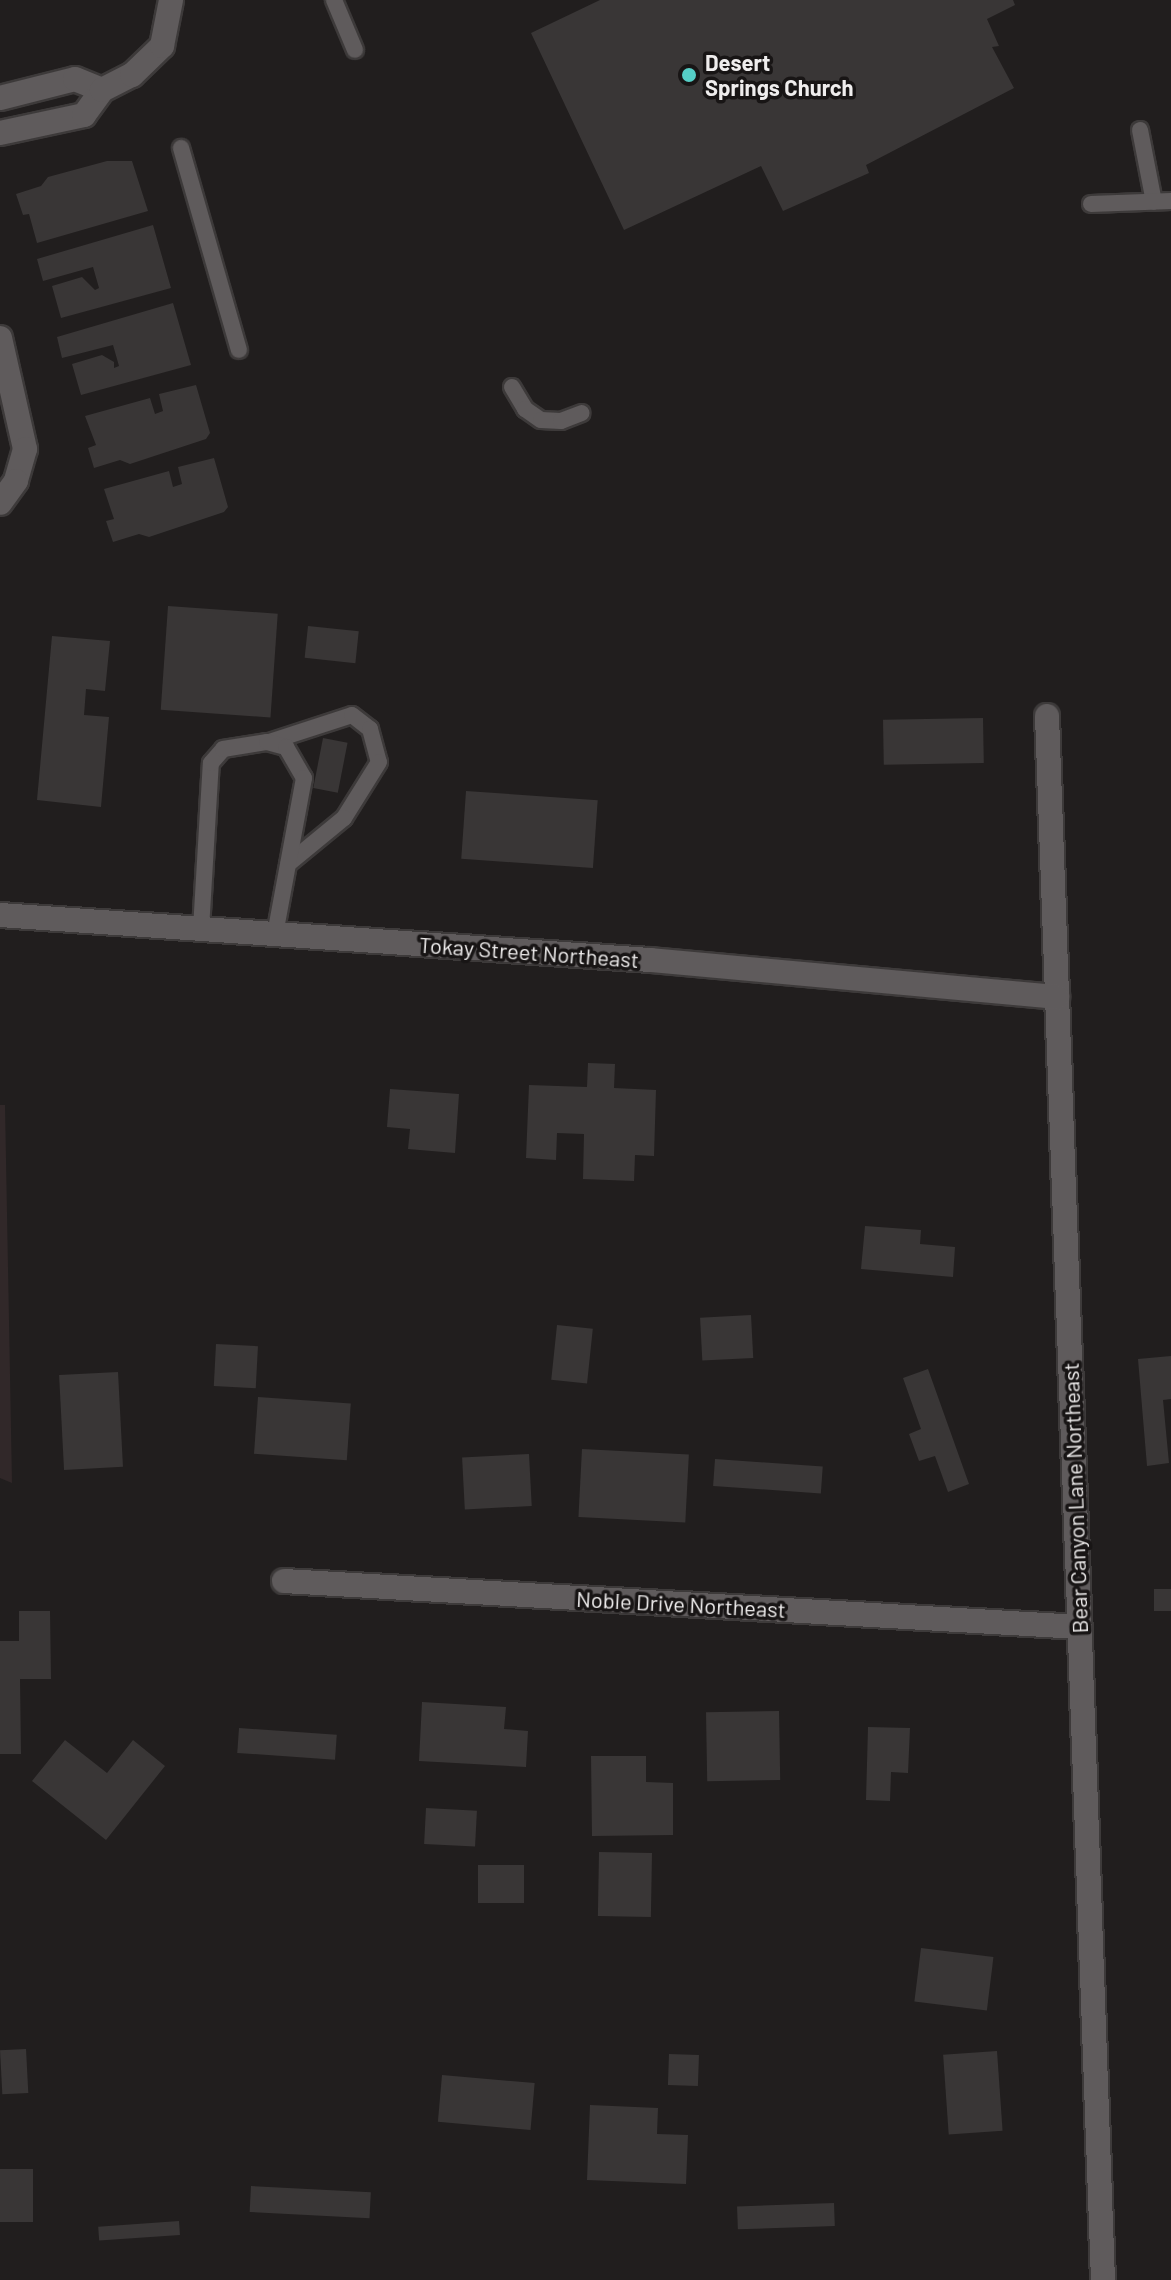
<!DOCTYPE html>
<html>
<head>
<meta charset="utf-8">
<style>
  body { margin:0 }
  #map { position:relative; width:1171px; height:2280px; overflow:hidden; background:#211e1e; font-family:Barlow,sans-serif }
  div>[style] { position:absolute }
  .built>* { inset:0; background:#312829 }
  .building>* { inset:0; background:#393636; transform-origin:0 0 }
  .roads { filter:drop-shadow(2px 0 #3d3a3a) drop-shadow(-2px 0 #3d3a3a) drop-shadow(0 2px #3d3a3a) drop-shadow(0 -2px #3d3a3a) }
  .lane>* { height:16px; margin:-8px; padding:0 8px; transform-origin:8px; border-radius:8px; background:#5f5b5c }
  .street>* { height:24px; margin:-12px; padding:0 12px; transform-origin:12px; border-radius:12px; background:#5f5b5c }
  .dots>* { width:22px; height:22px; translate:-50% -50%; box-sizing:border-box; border:4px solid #181515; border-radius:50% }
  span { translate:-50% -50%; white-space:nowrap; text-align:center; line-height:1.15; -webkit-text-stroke:7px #181515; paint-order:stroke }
  .poi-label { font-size:22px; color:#efeded; font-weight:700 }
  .left { translate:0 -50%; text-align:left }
  .street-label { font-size:22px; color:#efeded }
</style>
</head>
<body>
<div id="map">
  <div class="built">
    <i style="clip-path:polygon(0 1105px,5px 1105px,12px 1483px,0 1478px)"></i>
  </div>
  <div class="building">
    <i style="clip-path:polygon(600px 0,1013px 0,1015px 5px,987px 19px,999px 46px,992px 47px,1014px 88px,866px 165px,869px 173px,783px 211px,761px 166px,624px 230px,531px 33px)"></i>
    <i style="clip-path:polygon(107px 161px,132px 161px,148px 211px,37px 243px,29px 214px,23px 215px,16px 194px,41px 186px,48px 177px)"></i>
    <i style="clip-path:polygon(153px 225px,171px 288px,61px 318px,52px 286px,82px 277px,95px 290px,99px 288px,93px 267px,43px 281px,37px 259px)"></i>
    <i style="clip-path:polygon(173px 303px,191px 365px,81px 395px,72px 364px,102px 355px,114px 362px,114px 368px,119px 366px,113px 345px,62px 358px,57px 337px)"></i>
    <i style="clip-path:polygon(196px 385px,210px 433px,206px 439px,130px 464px,120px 460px,94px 468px,88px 448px,96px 445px,85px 416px,150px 398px,155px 414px,163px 411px,159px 394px)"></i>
    <i style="clip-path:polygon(214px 458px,228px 507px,224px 512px,149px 537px,139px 534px,113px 542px,106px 521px,114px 519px,104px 489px,169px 471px,173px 487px,182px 484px,178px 467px)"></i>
    <i style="left:168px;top:606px;width:110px;height:104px;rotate:4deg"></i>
    <i style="left:308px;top:626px;width:51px;height:32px;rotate:6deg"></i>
    <i style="clip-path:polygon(52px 636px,110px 641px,105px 691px,86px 689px,84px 715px,109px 717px,101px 807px,37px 800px)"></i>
    <i style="left:983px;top:718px;width:45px;height:100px;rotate:89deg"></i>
    <i style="left:323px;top:738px;width:25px;height:51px;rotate:11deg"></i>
    <i style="left:466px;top:791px;width:132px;height:68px;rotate:4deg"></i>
    <i style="clip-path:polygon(588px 1063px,615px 1064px,614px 1088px,656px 1090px,654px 1156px,635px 1155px,634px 1181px,583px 1179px,584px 1134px,557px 1133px,556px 1160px,526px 1158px,529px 1085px,587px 1087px)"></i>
    <i style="clip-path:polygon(390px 1089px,459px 1094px,455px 1153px,408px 1149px,410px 1129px,387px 1127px)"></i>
    <i style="clip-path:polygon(865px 1226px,921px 1230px,920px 1244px,955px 1247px,953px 1277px,861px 1269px)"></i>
    <i style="left:751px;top:1315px;width:43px;height:51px;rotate:87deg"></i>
    <i style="left:557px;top:1325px;width:36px;height:55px;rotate:6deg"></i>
    <i style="left:216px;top:1344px;width:42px;height:42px;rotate:3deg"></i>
    <i style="clip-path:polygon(1171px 1356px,1171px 1399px,1163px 1400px,1169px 1463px,1147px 1466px,1138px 1359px)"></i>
    <i style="clip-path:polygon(928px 1369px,969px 1484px,948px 1492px,935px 1456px,919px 1461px,909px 1434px,921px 1429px,903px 1378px)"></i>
    <i style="left:118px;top:1372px;width:95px;height:59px;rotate:87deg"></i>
    <i style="left:258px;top:1397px;width:93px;height:57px;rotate:4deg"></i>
    <i style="left:582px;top:1449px;width:107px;height:68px;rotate:3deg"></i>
    <i style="left:529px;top:1454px;width:52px;height:67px;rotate:87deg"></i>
    <i style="left:715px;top:1459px;width:108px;height:27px;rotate:4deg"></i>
    <i style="left:1154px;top:1589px;width:17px;height:22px"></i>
    <i style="clip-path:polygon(19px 1611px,50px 1611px,51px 1679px,20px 1679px,21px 1754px,0 1754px,0 1641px,19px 1641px)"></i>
    <i style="clip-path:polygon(422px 1702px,506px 1707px,504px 1729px,528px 1731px,526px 1767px,419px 1761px)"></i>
    <i style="left:779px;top:1711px;width:69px;height:73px;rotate:89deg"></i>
    <i style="clip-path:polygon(868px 1727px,910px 1728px,908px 1773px,891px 1772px,890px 1801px,866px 1800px)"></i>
    <i style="left:239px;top:1728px;width:98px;height:25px;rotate:4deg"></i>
    <i style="clip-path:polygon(65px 1740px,107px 1773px,133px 1740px,165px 1766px,106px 1840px,32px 1781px)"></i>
    <i style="clip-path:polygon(591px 1756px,646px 1756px,646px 1782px,673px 1783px,673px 1835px,592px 1836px)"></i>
    <i style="left:426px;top:1808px;width:51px;height:36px;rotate:3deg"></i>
    <i style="left:599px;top:1852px;width:53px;height:64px;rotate:1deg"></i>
    <i style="left:478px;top:1865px;width:46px;height:38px"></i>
    <i style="left:921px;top:1948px;width:73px;height:54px;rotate:7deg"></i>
    <i style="left:26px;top:2049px;width:44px;height:26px;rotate:87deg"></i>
    <i style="left:997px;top:2051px;width:80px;height:54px;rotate:86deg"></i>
    <i style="left:669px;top:2054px;width:30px;height:31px;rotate:2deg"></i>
    <i style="left:442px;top:2075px;width:93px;height:47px;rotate:5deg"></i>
    <i style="clip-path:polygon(590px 2105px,658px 2108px,657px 2134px,688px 2135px,686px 2184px,587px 2180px)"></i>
    <i style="left:0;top:2169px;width:33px;height:53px"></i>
    <i style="left:251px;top:2186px;width:120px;height:26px;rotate:3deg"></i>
    <i style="left:834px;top:2203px;width:23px;height:97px;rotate:88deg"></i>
    <i style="left:179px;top:2221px;width:14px;height:81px;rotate:86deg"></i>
  </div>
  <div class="roads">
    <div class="lane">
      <i style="left:334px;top:0;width:54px;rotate:67.2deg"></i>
      <i style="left:1140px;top:130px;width:73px;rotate:79deg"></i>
      <i style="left:181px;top:148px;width:210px;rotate:74deg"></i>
      <i style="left:1091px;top:204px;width:80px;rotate:-2.1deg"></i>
      <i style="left:512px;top:387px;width:26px;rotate:59deg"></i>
      <i style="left:525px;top:409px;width:19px;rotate:35deg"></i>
      <i style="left:541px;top:420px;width:20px;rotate:3deg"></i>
      <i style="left:561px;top:421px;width:22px;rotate:-21deg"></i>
      <i style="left:269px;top:742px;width:87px;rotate:-18deg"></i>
      <i style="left:352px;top:715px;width:23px;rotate:38deg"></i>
      <i style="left:370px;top:729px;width:34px;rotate:75deg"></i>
      <i style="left:379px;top:762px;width:66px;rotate:122deg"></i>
      <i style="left:344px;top:818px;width:72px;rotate:140.6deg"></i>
      <i style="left:201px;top:929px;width:166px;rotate:-86.6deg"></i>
      <i style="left:211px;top:763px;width:18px;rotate:-49deg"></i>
      <i style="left:223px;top:749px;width:45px;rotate:-9deg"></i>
      <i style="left:267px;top:742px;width:20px;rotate:15deg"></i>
      <i style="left:286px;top:747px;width:36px;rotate:60deg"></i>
      <i style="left:304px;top:778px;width:159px;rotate:100.5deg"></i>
    </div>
    <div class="street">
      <i style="left:0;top:98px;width:77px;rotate:-14.2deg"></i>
      <i style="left:75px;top:79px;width:29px;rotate:22deg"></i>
      <i style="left:0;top:133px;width:86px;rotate:-12.1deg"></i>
      <i style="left:84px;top:115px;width:31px;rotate:-54deg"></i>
      <i style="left:102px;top:90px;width:34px;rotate:-27deg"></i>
      <i style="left:132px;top:75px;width:42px;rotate:-44deg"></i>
      <i style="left:162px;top:46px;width:47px;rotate:-78.9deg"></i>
      <i style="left:0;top:338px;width:114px;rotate:77.3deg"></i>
      <i style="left:25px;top:449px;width:33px;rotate:106deg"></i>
      <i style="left:16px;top:481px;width:27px;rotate:126deg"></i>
      <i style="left:1047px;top:716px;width:1565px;rotate:87.95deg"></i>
      <i style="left:0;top:915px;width:652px;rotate:3.96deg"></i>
      <i style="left:650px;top:960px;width:409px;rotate:5.2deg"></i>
      <i style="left:284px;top:1581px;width:796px;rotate:3.31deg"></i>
    </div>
  </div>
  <div class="dots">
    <i style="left:689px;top:75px;background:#55cec6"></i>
  </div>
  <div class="poi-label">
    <span class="left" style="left:705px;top:75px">Desert<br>Springs Church</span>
  </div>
  <div class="street-label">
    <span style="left:529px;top:952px;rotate:4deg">Tokay Street Northeast</span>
    <span style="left:1075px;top:1498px;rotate:-92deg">Bear Canyon Lane Northeast</span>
    <span style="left:681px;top:1604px;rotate:3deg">Noble Drive Northeast</span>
  </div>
</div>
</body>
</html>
